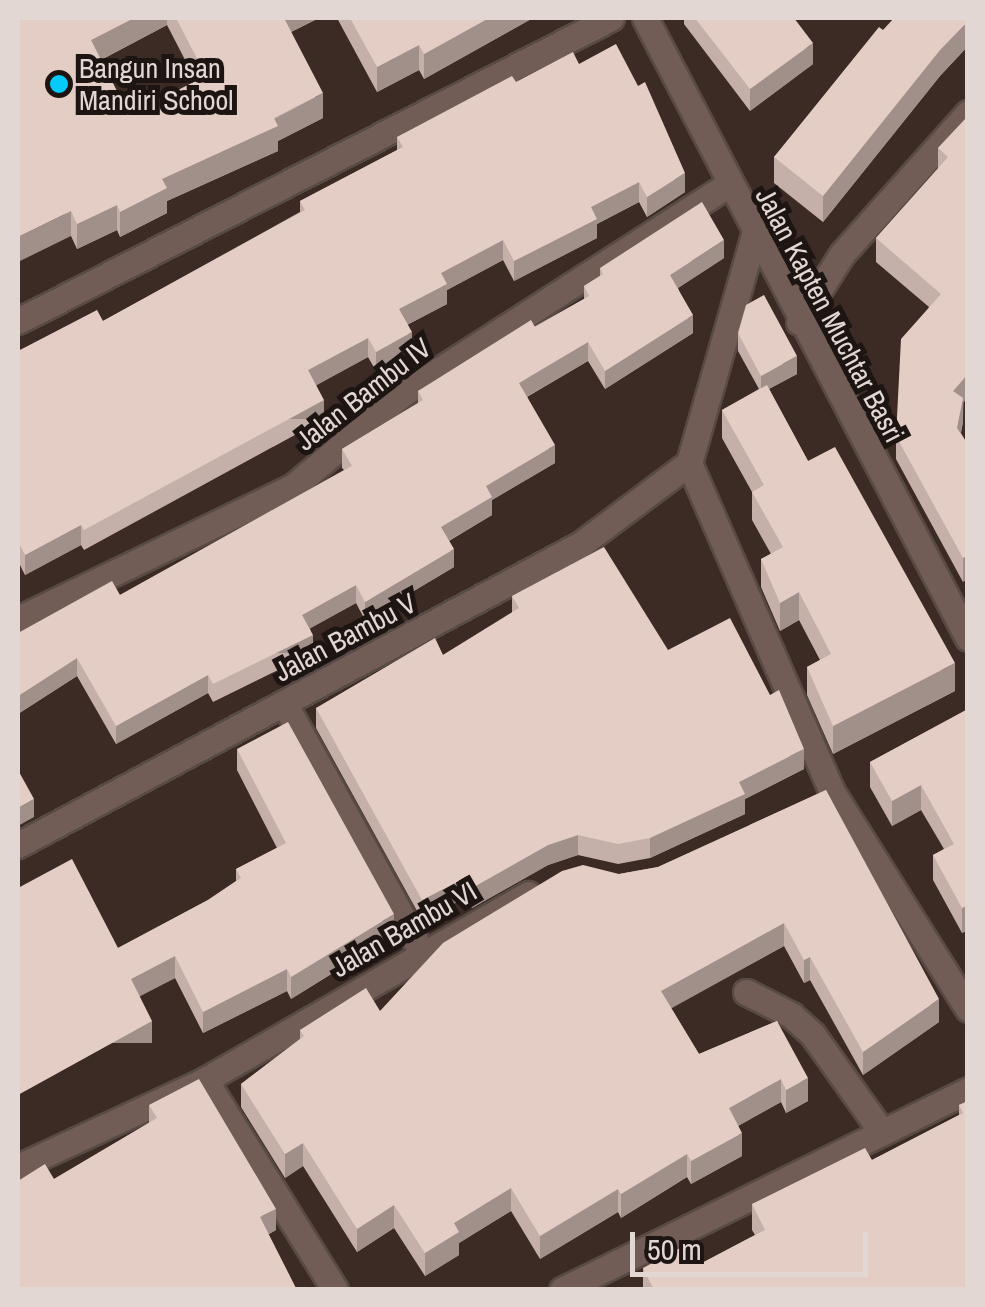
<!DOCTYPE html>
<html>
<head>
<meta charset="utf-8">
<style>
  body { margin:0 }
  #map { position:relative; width:985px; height:1307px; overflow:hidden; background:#3c2b24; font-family:"Archivo Narrow",sans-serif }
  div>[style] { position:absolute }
  .roads { filter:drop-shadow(2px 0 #584a44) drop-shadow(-2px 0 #584a44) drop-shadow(0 2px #584a44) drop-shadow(0 -2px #584a44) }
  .minor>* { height:25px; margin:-12.5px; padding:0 12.5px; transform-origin:12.5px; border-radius:12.5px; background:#715d56 }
  .wall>* { inset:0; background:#c4b0a9 }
  .shaded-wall>* { inset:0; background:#a09089; transform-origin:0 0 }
  .building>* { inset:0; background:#e4cdc4 }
  .dots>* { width:28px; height:28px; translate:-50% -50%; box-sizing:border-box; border:5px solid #1d1512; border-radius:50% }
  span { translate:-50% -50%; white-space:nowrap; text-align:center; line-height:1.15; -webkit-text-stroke:10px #1d1512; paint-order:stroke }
  .poi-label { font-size:28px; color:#e3d7d3 }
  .left { translate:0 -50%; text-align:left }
  .street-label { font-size:28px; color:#e3d7d3 }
  .frame { position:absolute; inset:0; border:20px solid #e3d7d3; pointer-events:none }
  .scale { position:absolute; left:630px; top:1232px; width:238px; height:45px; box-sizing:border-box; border:5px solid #e3d7d3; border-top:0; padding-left:12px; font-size:30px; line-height:35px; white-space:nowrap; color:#e3d7d3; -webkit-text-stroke:8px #1d1512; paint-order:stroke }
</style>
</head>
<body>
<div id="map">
  <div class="roads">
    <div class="minor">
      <i style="left:645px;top:18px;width:699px;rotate:62.48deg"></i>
      <i style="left:754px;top:235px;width:237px;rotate:105.9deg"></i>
      <i style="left:689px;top:463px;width:359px;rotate:66.5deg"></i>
      <i style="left:832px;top:792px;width:256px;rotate:57.9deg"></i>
      <i style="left:18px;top:321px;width:666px;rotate:-27.07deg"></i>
      <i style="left:799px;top:322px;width:80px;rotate:-57.7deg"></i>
      <i style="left:842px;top:254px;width:189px;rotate:-48.2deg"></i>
      <i style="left:18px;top:619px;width:306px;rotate:-25.7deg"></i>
      <i style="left:294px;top:486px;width:142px;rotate:-40.4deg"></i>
      <i style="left:402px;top:394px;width:386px;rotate:-32.7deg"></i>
      <i style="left:284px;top:703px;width:286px;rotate:61.1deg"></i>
      <i style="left:18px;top:845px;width:638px;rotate:-28.13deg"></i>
      <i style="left:581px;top:544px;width:135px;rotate:-36.9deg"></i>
      <i style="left:746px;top:992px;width:51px;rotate:27.1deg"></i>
      <i style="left:791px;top:1015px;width:30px;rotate:42deg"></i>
      <i style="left:813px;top:1035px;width:119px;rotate:54.6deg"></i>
      <i style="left:205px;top:1080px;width:247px;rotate:58.2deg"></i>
      <i style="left:18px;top:1167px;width:206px;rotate:-24.9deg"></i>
      <i style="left:205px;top:1080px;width:373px;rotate:-29.9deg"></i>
      <i style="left:562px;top:1290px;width:453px;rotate:-26.2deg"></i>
    </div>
  </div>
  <div class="wall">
    <i style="clip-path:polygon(evenodd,18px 18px,319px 18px,291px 32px,323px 118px,278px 141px,278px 151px,167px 201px,167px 213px,120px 237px,117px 230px,77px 249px,71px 236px,18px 18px,167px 25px,196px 81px,129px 115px,101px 60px,167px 25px)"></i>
    <i style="clip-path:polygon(337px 18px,533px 18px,424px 79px,419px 70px,377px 92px)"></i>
    <i style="clip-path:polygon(684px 18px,794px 18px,813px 64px,750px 111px,684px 24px)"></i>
    <i style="clip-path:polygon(968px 18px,968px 46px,940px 76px,823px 222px,774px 183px,774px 157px,883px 30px)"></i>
    <i style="clip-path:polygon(579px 64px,685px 192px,647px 217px,639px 202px,597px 224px,597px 238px,514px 281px,503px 260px,447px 290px,447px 304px,407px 325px,412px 352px,376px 371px,368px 357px,316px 385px,324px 419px,84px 550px,81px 545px,25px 575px,18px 561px,18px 351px,103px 321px,300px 212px,300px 201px,397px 150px,397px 137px,516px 82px)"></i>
    <i style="clip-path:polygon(968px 116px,963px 422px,961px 433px,968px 445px,963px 582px,896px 459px,896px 436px,929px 307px,876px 262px,876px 238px,938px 169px,938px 148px)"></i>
    <i style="clip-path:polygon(724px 258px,678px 288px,693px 333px,605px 389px,588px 361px,527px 397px,555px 463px,492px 500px,492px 515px,449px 541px,454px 567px,365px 620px,356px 603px,310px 628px,313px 653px,213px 702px,208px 693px,116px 744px,77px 676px,18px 714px,18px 633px,120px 595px,344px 470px,342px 468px,342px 449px,418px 403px,418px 391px,584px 299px,584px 286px,600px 276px,600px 268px)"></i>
    <i style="clip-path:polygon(738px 333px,797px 374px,769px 389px,808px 461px,955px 691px,833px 754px,807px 695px,807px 667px,820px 660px,799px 620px,780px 631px,761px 587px,761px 559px,771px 554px,752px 520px,752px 492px,722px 438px,722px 410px,759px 389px,738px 351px)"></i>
    <i style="clip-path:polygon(512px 596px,668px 650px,804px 769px,745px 799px,745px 814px,650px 858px,618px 864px,578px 855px,548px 865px,472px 908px,465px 898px,422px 920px,316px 728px,316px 708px,443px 655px,512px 613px)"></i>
    <i style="clip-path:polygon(968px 709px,968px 930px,962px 933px,933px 880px,933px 855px,944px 849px,921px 810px,892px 826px,870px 787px,870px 762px)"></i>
    <i style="clip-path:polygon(237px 749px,394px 935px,291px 999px,287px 991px,203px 1033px,175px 978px,139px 996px,152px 1043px,118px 948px,208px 900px,236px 881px,236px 869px,277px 848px,237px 770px)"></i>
    <i style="clip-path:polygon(826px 790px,939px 1022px,863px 1075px,810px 980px,804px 983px,784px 946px,671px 1008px,699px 1054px,777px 1021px,808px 1101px,786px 1113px,781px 1102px,738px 1126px,742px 1156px,691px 1184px,687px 1177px,621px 1218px,618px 1212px,540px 1259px,511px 1211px,459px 1243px,459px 1255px,425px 1276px,394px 1228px,357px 1252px,303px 1166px,285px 1178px,241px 1107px,241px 1084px,300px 1039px,300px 1030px,380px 1011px,619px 874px,658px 867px)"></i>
    <i style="clip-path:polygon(968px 1101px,968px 1290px,643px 1290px,643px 1268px,700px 1264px,755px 1235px,752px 1230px,752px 1204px,872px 1160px,959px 1115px,959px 1105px)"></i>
    <i style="clip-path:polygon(149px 1105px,276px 1230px,269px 1234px,54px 1179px,149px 1123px)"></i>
  </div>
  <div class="shaded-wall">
    <i style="clip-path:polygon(134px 18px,167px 18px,167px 25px,91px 65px,91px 40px)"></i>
    <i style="clip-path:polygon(281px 18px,319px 18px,281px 37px)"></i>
    <i style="clip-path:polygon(489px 18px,533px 18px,424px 79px,424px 54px)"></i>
    <i style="clip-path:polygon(968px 21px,968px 46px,940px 76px,823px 222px,823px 196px,940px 50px)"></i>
    <i style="clip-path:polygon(813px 43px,813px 64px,750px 111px,750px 89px)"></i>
    <i style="clip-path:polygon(419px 45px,419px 70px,377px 92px,377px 67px)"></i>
    <i style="clip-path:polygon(323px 93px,323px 118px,278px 141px,278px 151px,167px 201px,167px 213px,120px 237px,120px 212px,162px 179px)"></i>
    <i style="clip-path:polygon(685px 173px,685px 192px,647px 217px,647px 197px)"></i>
    <i style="clip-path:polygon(639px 182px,639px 202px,597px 224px,597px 238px,514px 281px,514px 261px,591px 207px)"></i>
    <i style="clip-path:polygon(117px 205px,117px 230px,77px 249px,77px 224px)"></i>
    <i style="clip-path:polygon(71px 211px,71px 236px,18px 262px,18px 237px)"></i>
    <i style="clip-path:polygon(503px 240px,503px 260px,447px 290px,447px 304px,399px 329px,399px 309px,441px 273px)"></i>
    <i style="clip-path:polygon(724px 240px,724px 258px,670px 293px,670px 275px)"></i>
    <i style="clip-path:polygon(693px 315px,693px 333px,605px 389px,605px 371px)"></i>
    <i style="clip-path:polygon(412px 332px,412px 352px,376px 371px,376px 352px)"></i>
    <i style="clip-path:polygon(368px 338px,368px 357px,308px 390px,308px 370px)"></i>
    <i style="clip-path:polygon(588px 342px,588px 361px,519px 401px,519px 383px)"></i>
    <i style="clip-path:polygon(797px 356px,797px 374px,761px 393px,761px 376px)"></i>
    <i style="clip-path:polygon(968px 374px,968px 397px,963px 403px,963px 422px,957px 451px,953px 391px)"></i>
    <i style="left:324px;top:400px;width:19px;height:273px;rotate:90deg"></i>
    <i style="clip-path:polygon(555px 445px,555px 463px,492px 500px,492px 515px,441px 545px,441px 527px,486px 486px)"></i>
    <i style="clip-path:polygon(81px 525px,81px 545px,25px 575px,25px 555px)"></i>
    <i style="clip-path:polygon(454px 549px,454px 567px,365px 620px,365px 602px)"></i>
    <i style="clip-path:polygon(968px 556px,968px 579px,963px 582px,963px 558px)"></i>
    <i style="clip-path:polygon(356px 585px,356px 603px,302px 633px,302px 615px)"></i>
    <i style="clip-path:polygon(799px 592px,799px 620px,780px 631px,780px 603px)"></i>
    <i style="left:313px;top:635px;width:18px;height:111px;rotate:90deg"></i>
    <i style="clip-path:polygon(77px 658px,77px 676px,18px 714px,18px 696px)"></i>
    <i style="clip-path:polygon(955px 663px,955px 691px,833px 754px,833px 726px)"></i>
    <i style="clip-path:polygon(208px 675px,208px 693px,116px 744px,116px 726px)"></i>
    <i style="clip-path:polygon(804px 749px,804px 769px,745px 799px,745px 814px,650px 858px,650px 838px,739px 782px)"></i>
    <i style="clip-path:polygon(921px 785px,921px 810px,892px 826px,892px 801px)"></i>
    <i style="clip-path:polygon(34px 799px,34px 817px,18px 826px,18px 808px)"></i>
    <i style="clip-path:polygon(578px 835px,578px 855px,548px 865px,472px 908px,472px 888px,548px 845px)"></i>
    <i style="clip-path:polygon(465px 878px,465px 898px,422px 920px,422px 900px)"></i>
    <i style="clip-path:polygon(968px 905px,968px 930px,962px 933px,962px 908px)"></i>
    <i style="clip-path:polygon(394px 914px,394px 935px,291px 999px,291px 977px)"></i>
    <i style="clip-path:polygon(784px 923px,784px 946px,661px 1014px,661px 991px)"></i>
    <i style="clip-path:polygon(175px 956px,175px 978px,131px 1001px,131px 979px)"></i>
    <i style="clip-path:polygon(810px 957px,810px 980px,804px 983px,804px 960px)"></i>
    <i style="clip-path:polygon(287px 969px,287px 991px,203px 1033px,203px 1012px)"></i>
    <i style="clip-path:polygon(939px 999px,939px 1022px,863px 1075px,863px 1052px)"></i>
    <i style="left:152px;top:1021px;width:22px;height:153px;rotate:90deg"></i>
    <i style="clip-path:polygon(808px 1078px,808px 1101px,786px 1113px,786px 1090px)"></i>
    <i style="clip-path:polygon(781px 1079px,781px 1102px,729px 1131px,729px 1108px)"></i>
    <i style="clip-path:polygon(742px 1133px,742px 1156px,691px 1184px,691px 1161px)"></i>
    <i style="clip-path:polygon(303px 1143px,303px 1166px,285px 1178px,285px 1154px)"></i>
    <i style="clip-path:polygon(687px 1154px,687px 1177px,621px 1218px,621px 1194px)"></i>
    <i style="clip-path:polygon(511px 1188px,511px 1211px,459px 1243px,459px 1255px,425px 1276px,425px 1253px,454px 1223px)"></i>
    <i style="clip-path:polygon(618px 1189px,618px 1212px,540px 1259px,540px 1236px)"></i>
    <i style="clip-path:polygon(394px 1205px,394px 1228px,357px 1252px,357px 1229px)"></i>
    <i style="clip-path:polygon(276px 1209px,276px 1230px,260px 1239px,260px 1217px)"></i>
  </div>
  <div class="building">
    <i style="clip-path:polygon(18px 18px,134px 18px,91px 40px,129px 115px,206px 76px,176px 18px,284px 18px,323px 93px,274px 118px,278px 126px,162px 179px,167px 188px,120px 212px,117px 205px,77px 224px,71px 211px,18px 237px)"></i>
    <i style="clip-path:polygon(350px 18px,489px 18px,424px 54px,419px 45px,377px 67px)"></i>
    <i style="clip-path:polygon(695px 18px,794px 18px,813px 43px,750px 89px)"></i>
    <i style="clip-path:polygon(894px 18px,968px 18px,968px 21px,940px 50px,823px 196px,774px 157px,879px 27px,883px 30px)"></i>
    <i style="clip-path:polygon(616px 44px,638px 86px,645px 82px,685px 173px,647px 197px,639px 182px,591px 207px,597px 219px,514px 261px,503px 240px,441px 273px,447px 284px,399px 309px,412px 332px,376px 352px,368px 338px,308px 370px,324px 400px,84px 530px,81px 525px,25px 555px,18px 541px,18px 351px,97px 310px,103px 321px,305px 210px,300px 201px,403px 147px,397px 137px,512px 76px,516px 82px,573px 52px,579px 64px)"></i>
    <i style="clip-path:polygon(968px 116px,968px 374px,953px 391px,963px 398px,957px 428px,968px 445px,968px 556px,963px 558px,896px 436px,901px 339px,941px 294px,876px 238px,948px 157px,938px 148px)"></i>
    <i style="clip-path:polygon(702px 202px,724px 240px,670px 275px,693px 315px,605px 371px,588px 342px,519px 383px,555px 445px,486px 486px,492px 497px,441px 527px,454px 549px,365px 602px,356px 585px,302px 615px,313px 635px,213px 684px,208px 675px,116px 726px,77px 658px,18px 696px,18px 633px,112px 581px,120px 595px,352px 466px,342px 449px,423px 400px,418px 391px,531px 320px,535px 327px,589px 296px,584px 286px,603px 274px,600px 268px)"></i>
    <i style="clip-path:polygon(764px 295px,797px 356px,761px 376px,738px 333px,746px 305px)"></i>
    <i style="clip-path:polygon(767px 385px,808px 461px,835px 447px,955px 663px,833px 726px,807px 667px,831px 654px,799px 592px,780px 603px,761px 559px,783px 547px,752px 492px,764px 485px,722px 410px)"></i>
    <i style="clip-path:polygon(604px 547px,668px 650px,730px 618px,770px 695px,779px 690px,804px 749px,739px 782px,745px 794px,650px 838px,618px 844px,578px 835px,548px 845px,472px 888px,465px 878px,422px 900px,316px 708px,435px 638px,443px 655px,519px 608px,512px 596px)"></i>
    <i style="clip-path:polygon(968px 709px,968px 905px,962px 908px,933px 855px,954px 844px,921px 785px,892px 801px,870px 762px)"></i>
    <i style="clip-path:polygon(288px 722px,394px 914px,291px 977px,287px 969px,203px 1012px,175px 956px,131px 979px,152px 1021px,18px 1095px,18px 888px,72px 859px,118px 948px,208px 900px,241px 878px,236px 869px,286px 843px,237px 749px)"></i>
    <i style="clip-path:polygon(18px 770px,34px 799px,18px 808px)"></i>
    <i style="clip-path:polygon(826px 790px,939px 999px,863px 1052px,810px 957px,804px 960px,784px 923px,661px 991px,699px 1054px,777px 1021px,808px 1078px,786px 1090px,781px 1079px,729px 1108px,742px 1133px,691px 1161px,687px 1154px,621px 1194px,618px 1189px,540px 1236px,511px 1188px,454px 1223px,459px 1232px,425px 1253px,394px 1205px,357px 1229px,303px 1143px,285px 1154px,241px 1084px,304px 1036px,300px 1030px,366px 988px,380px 1011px,443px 943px,562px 871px,583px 865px,619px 874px,658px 867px)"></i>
    <i style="clip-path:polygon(199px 1079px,276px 1209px,260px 1217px,297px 1290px,18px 1290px,18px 1181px,45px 1164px,54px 1179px,157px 1118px,149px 1105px)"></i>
    <i style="clip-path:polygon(968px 1101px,968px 1290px,654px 1290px,643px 1268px,689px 1243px,700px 1264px,765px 1230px,752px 1204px,865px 1148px,872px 1160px,963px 1113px,959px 1105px)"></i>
  </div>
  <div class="dots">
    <i style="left:59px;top:84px;background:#04cbf9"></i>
  </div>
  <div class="poi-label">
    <span class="left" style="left:79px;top:84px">Bangun Insan<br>Mandiri School</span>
  </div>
  <div class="street-label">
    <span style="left:830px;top:315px;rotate:62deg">Jalan Kapten Muchtar Basri</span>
    <span style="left:363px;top:394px;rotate:-38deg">Jalan Bambu IV</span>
    <span style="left:345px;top:637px;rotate:-28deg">Jalan Bambu V</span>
    <span style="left:404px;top:929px;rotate:-30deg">Jalan Bambu VI</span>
  </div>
  <div class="frame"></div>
  <div class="scale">50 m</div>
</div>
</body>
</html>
